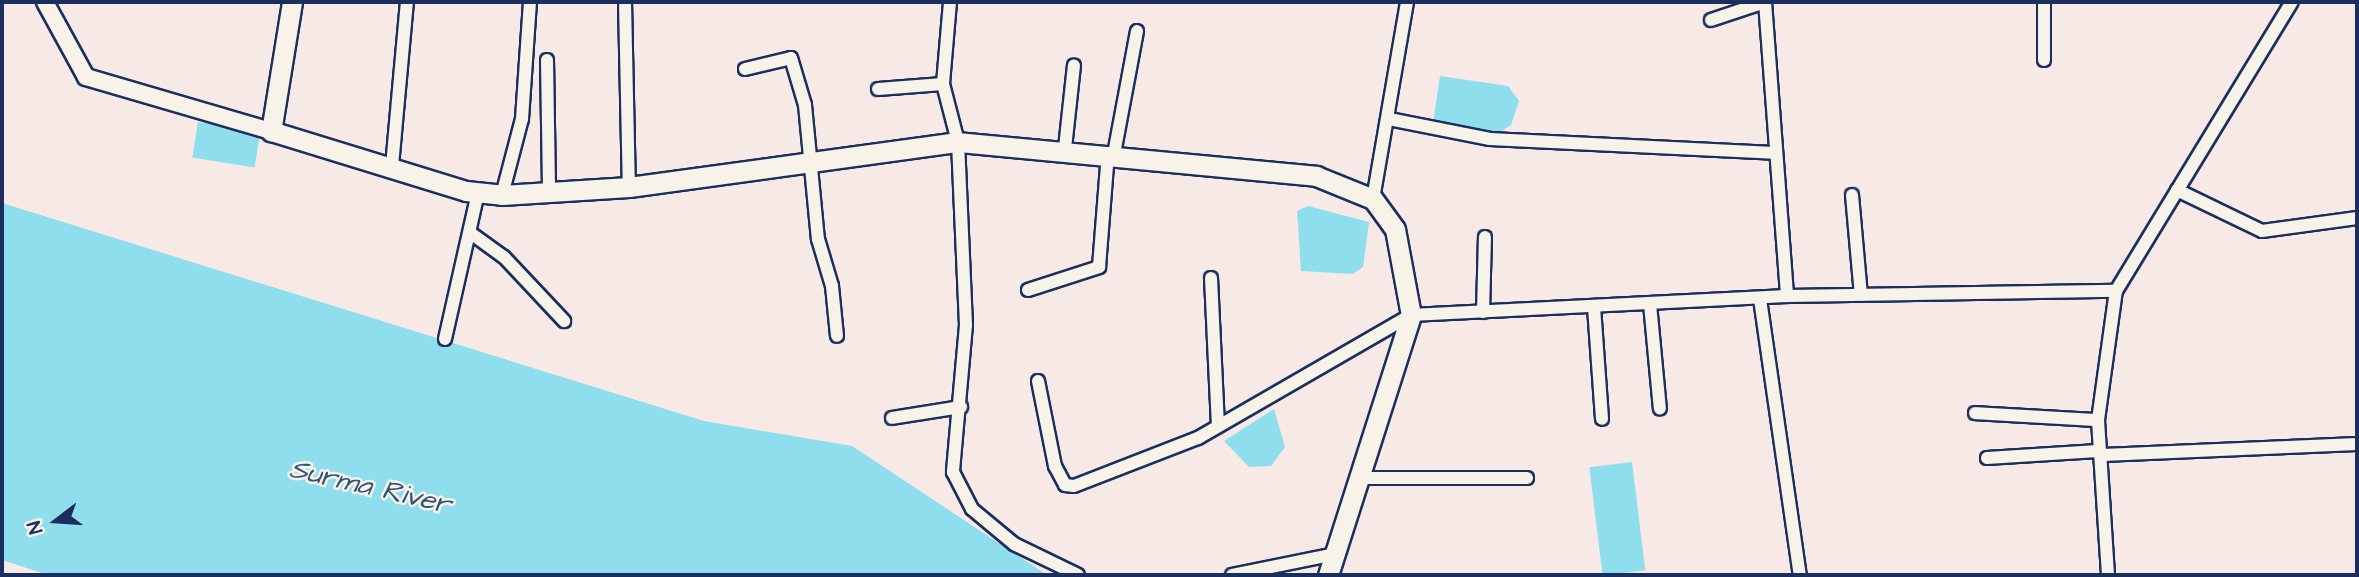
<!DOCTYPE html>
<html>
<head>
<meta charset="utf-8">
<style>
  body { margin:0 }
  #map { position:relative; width:2359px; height:577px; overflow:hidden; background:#f6e9e6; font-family:"Architects Daughter",sans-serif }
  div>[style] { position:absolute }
  .water>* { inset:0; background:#8fdeed; transform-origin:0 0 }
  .roads { filter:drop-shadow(2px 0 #1b2f5e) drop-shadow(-2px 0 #1b2f5e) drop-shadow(0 2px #1b2f5e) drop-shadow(0 -2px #1b2f5e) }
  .minor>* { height:12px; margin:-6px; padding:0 6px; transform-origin:6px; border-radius:6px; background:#f7f3e8 }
  .tertiary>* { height:16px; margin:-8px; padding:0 8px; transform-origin:8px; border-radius:8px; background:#f7f3e8 }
  .secondary>* { height:19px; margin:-9.5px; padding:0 9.5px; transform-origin:9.5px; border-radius:9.5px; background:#f7f3e8 }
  span { translate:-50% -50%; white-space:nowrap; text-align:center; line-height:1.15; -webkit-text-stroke:5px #f7f3e8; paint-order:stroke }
  .water-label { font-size:28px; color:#32527b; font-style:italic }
  .frame { position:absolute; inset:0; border:4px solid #1b2f5e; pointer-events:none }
  .north { position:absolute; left:21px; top:486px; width:70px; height:70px; -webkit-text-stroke:5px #f7f3e8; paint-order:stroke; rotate:253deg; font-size:19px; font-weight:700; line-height:28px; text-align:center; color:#1b2f5e }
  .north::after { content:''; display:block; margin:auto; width:24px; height:32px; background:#1b2f5e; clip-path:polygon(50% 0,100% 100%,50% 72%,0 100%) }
</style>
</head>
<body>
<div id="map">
  <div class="water">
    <i style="clip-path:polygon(1440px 76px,1508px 86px,1519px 101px,1511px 125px,1500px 132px,1433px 124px)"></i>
    <i style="left:198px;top:122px;width:63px;height:36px;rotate:9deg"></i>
    <i style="clip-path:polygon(2px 203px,704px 421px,852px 446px,1047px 575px,48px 575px,2px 560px)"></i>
    <i style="clip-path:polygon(1308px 206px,1369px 222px,1363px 267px,1353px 274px,1301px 271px,1297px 211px)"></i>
    <i style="clip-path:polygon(1274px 409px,1285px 447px,1271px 466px,1249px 467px,1224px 441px)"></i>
    <i style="left:1632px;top:462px;width:109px;height:43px;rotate:83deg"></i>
  </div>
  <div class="roads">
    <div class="minor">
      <i style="left:625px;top:2px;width:185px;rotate:88.8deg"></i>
      <i style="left:950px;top:2px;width:82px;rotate:94.9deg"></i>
      <i style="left:943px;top:84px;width:60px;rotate:75.5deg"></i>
      <i style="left:958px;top:142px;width:183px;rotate:87.5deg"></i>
      <i style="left:966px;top:325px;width:148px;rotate:95.1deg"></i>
      <i style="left:953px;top:472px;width:42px;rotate:62.8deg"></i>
      <i style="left:972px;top:509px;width:55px;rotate:39.8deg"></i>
      <i style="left:1014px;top:544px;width:71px;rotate:25.8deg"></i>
      <i style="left:1765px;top:2px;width:295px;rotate:85.7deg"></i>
      <i style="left:1711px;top:20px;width:57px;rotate:-18.4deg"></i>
      <i style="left:547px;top:60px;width:131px;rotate:89.1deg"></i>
      <i style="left:2044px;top:60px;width:58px;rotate:-90deg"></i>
      <i style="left:745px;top:69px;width:47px;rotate:-13.4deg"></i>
      <i style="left:791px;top:58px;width:49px;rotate:73.4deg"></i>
      <i style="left:805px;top:105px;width:135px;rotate:84.5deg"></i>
      <i style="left:818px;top:239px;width:49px;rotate:73.4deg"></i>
      <i style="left:832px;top:286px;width:50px;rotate:84.3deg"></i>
      <i style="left:878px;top:89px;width:65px;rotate:-4.4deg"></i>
      <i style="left:1389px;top:119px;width:103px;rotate:11.2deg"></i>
      <i style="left:1490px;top:139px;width:284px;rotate:2.8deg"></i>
      <i style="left:1065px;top:148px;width:83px;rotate:-83.8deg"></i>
      <i style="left:1114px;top:154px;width:125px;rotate:-79.4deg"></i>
      <i style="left:392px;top:166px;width:165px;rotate:-84.8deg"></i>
      <i style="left:2177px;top:190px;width:94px;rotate:25.8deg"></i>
      <i style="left:2262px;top:231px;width:96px;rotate:-7.8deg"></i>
      <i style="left:502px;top:195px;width:79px;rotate:-75.3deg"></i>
      <i style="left:522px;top:119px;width:117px;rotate:-86.1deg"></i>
      <i style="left:1852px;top:195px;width:100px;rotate:84.9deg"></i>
      <i style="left:1373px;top:199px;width:200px;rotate:-80.2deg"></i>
      <i style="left:472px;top:234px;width:39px;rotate:36deg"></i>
      <i style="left:504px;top:257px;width:88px;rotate:46.8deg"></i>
      <i style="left:1211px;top:278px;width:148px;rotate:87.3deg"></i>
      <i style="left:1028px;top:290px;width:75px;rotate:-17.9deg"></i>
      <i style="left:1099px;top:267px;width:114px;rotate:-85.5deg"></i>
      <i style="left:1760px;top:299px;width:279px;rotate:81.8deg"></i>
      <i style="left:1650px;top:304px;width:105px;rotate:84.6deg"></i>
      <i style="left:1594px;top:307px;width:112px;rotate:85.9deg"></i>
      <i style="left:1483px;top:312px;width:75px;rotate:-88.5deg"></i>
      <i style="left:445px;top:339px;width:151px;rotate:-77.3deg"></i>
      <i style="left:1038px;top:381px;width:87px;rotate:78.7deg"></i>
      <i style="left:1055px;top:466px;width:21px;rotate:62deg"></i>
      <i style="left:1065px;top:485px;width:9px;rotate:6deg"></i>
      <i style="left:1074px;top:486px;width:133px;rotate:-21.2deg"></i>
      <i style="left:1198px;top:438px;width:246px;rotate:-30deg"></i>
      <i style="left:1411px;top:315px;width:376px;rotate:-2.9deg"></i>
      <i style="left:1787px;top:296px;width:329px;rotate:-0.9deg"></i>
      <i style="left:1975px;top:413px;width:123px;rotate:3.3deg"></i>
      <i style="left:892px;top:418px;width:70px;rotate:-9.1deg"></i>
      <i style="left:2103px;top:455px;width:254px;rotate:-2.5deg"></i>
      <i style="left:1987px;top:458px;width:111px;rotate:-3.6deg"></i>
      <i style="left:1357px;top:478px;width:170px"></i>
      <i style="left:1232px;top:575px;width:100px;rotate:-11.5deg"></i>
      <i style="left:2108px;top:575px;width:155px;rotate:-93.7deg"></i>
      <i style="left:2098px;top:420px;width:130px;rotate:-82.1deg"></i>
      <i style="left:2116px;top:291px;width:338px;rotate:-58.7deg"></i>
    </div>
    <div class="tertiary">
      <i style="left:45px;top:2px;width:85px;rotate:61.3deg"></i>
      <i style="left:86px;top:77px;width:193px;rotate:16.3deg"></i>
    </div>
    <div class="secondary">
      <i style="left:292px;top:2px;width:131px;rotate:99.2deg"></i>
      <i style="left:271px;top:131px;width:204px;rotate:17.1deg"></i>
      <i style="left:466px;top:191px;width:36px;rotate:6deg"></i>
      <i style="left:502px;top:195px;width:127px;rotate:-3.6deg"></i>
      <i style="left:629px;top:187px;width:332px;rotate:-7.8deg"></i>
      <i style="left:958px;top:142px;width:360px;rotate:5.4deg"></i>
      <i style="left:1316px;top:176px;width:61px;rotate:22deg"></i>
      <i style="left:1373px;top:199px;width:37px;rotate:54deg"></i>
      <i style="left:1395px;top:229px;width:87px;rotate:79.5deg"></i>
      <i style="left:1411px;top:315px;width:273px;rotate:107.7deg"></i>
    </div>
  </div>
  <div class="water-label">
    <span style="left:370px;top:487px;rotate:13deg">Surma River</span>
  </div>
  <div class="frame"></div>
  <div class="north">N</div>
</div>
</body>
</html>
